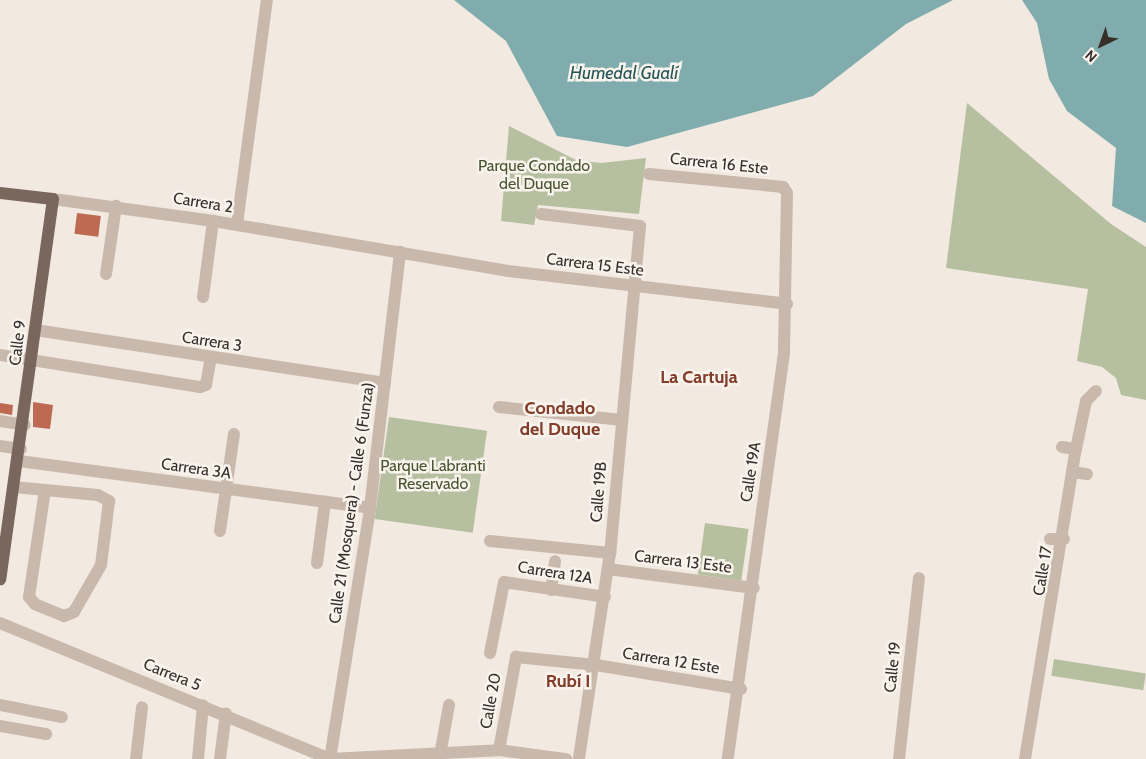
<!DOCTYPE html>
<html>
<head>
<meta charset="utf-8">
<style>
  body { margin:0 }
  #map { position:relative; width:1146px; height:759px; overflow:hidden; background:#f2e9e0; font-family:Cabin,sans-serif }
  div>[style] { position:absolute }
  .green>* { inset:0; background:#b6c0a1; transform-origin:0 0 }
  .water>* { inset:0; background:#81acad }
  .building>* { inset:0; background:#be6a52; transform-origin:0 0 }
  .minor>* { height:12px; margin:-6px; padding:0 6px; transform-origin:6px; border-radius:6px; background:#c9b9ad }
  .major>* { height:12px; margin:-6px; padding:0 6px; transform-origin:6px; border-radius:6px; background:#79665d }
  span { translate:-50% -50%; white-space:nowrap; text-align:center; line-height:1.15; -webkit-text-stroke:5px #f9f3ed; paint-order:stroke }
  .street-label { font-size:16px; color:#382f2b }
  .park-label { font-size:16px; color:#485530 }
  .water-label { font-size:18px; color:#235557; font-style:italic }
  .neighbourhood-label { font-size:18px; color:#823c29; font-weight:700 }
  .north { position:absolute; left:1076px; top:20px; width:50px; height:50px; -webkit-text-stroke:4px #f9f3ed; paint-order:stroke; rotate:222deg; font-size:14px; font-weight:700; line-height:20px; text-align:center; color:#382f2b }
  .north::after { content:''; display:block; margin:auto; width:18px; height:22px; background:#382f2b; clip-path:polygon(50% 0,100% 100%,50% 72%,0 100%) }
</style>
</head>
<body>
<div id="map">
  <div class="green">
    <i style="clip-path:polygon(967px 103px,1111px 224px,1146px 247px,1146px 400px,1121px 395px,1116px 378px,1102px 367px,1077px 361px,1088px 289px,946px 268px)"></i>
    <i style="clip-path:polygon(509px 126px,576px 160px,601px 163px,646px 158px,639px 214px,538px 205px,534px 225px,501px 221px)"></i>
    <i style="left:389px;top:417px;width:99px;height:103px;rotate:8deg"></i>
    <i style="left:705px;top:523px;width:44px;height:52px;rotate:8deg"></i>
    <i style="left:1054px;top:659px;width:93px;height:17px;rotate:9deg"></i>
  </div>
  <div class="water">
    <i style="clip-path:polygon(454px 0,953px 0,906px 24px,813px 96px,627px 147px,557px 136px,506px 41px)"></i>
    <i style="clip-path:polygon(1022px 0,1146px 0,1146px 223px,1112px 206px,1116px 148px,1067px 111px,1049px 79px,1037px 23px)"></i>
  </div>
  <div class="building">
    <i style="left:77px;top:213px;width:24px;height:21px;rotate:7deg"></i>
    <i style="clip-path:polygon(33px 402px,53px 405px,50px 429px,33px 427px)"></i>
    <i style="clip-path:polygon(0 403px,13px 405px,12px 415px,0 413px)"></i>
  </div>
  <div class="minor">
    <i style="left:649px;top:174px;width:135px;rotate:5.5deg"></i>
    <i style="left:783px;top:187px;width:7px;rotate:56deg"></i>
    <i style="left:787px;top:193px;width:160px;rotate:91.1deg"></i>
    <i style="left:784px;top:353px;width:410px;rotate:97.9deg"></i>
    <i style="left:53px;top:199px;width:162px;rotate:7.8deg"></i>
    <i style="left:213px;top:221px;width:299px;rotate:9.6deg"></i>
    <i style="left:508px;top:271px;width:281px;rotate:6.7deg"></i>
    <i style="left:541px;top:214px;width:100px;rotate:6.9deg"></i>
    <i style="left:640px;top:226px;width:328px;rotate:95.2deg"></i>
    <i style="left:610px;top:553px;width:208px;rotate:98.6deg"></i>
    <i style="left:237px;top:224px;width:226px;rotate:-82.4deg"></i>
    <i style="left:106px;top:274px;width:69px;rotate:-81.6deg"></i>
    <i style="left:203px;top:297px;width:77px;rotate:-82.5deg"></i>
    <i style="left:35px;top:330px;width:354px;rotate:8.6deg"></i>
    <i style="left:0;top:355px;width:203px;rotate:9.1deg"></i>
    <i style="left:200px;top:387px;width:6px;rotate:-18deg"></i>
    <i style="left:206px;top:385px;width:27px;rotate:-80deg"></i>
    <i style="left:499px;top:407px;width:124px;rotate:6deg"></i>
    <i style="left:0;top:421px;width:25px;rotate:9deg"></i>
    <i style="left:0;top:446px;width:21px;rotate:8deg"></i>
    <i style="left:1062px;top:447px;width:14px;rotate:8deg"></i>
    <i style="left:19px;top:461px;width:354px;rotate:7.6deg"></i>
    <i style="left:1072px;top:472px;width:15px;rotate:8deg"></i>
    <i style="left:14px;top:487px;width:84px;rotate:5.4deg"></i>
    <i style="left:98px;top:495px;width:13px;rotate:29deg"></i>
    <i style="left:109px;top:501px;width:64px;rotate:97.1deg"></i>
    <i style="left:101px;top:565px;width:54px;rotate:119.9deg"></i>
    <i style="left:74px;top:612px;width:11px;rotate:158deg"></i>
    <i style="left:64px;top:616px;width:31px;rotate:-158deg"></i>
    <i style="left:35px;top:604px;width:9px;rotate:-131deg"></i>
    <i style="left:29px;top:597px;width:108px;rotate:-81.5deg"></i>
    <i style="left:220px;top:531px;width:98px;rotate:-81.8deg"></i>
    <i style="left:1050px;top:539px;width:14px"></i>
    <i style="left:490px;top:541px;width:121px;rotate:5.7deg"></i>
    <i style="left:317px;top:563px;width:62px;rotate:-82.5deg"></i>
    <i style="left:608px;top:569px;width:147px;rotate:7.4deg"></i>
    <i style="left:551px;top:590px;width:29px;rotate:-82deg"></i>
    <i style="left:0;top:623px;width:357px;rotate:22.4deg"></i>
    <i style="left:330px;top:759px;width:169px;rotate:-3deg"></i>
    <i style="left:499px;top:750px;width:68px;rotate:7.7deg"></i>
    <i style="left:490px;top:653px;width:72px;rotate:-78.8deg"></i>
    <i style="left:504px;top:582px;width:102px;rotate:8.4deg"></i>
    <i style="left:0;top:705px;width:63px;rotate:11deg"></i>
    <i style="left:0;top:726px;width:47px;rotate:9.9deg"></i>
    <i style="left:499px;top:750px;width:95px;rotate:-79.6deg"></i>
    <i style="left:516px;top:657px;width:80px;rotate:5.7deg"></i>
    <i style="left:596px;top:665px;width:147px;rotate:9.4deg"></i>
    <i style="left:440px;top:755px;width:51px;rotate:-79.8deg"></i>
    <i style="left:136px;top:759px;width:52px;rotate:-83.4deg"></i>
    <i style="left:198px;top:759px;width:54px;rotate:-84.7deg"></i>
    <i style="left:220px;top:759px;width:46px;rotate:-82.6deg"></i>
    <i style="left:330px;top:759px;width:254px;rotate:-80.9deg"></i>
    <i style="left:370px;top:508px;width:258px;rotate:-83.3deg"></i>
    <i style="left:899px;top:759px;width:182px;rotate:-83.7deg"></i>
    <i style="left:1025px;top:759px;width:314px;rotate:-80.7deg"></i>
    <i style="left:1076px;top:449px;width:49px;rotate:-78.2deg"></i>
    <i style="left:1086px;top:401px;width:14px;rotate:-45deg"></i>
  </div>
  <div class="major">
    <i style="left:0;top:193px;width:53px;rotate:6.5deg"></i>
    <i style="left:53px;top:199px;width:384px;rotate:97.9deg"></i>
  </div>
  <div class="street-label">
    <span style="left:719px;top:164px;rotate:6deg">Carrera 16 Este</span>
    <span style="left:203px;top:203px;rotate:9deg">Carrera 2</span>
    <span style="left:595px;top:265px;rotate:7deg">Carrera 15 Este</span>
    <span style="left:212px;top:342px;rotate:9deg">Carrera 3</span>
    <span style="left:18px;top:343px;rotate:-83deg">Calle 9</span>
    <span style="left:196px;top:469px;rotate:8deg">Carrera 3A</span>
    <span style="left:751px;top:472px;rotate:-81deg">Calle 19A</span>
    <span style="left:599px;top:492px;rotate:-85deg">Calle 19B</span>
    <span style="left:352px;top:503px;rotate:-82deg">Calle 21 (Mosquera) - Calle 6 (Funza)</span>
    <span style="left:683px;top:562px;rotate:7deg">Carrera 13 Este</span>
    <span style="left:1043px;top:571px;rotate:-81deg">Calle 17</span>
    <span style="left:555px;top:573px;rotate:9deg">Carrera 12A</span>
    <span style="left:671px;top:661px;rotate:9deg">Carrera 12 Este</span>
    <span style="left:893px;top:667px;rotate:-84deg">Calle 19</span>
    <span style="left:172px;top:675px;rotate:22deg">Carrera 5</span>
    <span style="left:491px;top:701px;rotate:-80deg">Calle 20</span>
  </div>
  <div class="park-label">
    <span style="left:534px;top:175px">Parque Condado<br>del Duque</span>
    <span style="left:433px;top:475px">Parque Labranti<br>Reservado</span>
  </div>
  <div class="water-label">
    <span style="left:624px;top:73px">Humedal Gualí</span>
  </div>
  <div class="neighbourhood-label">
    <span style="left:699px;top:377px">La Cartuja</span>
    <span style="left:560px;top:419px">Condado<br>del Duque</span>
    <span style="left:568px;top:681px">Rubí I</span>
  </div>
  <div class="north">N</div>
</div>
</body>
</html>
